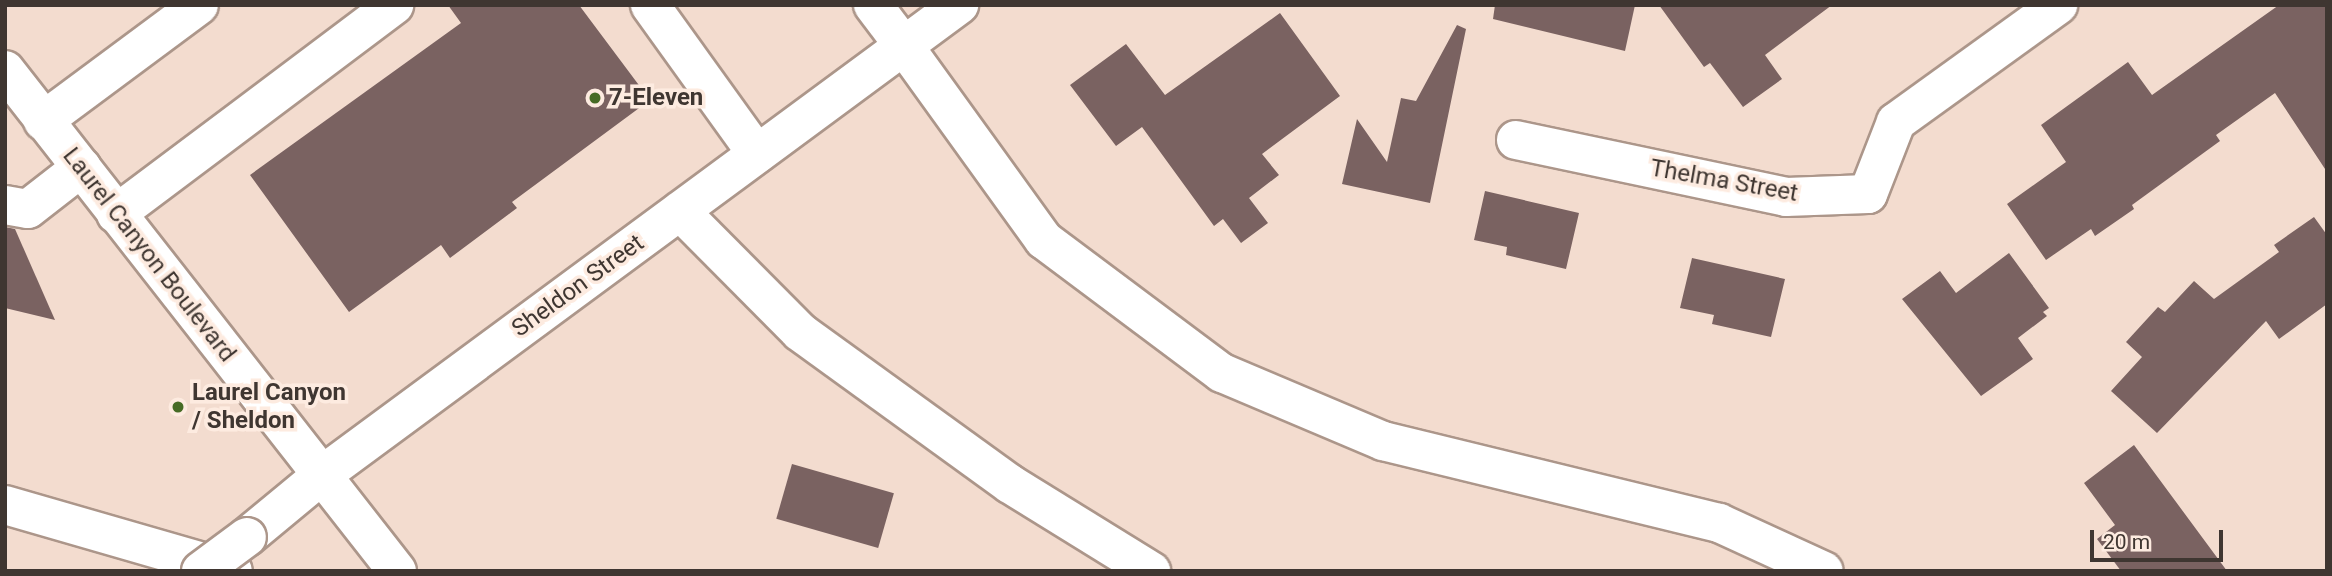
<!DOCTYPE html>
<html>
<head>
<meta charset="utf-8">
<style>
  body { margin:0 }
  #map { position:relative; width:2332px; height:576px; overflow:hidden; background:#f3dccf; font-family:Roboto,sans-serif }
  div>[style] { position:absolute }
  .building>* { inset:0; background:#7a6261; transform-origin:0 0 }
  .roads { filter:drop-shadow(2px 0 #ac968a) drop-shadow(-2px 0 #ac968a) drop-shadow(0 2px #ac968a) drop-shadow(0 -2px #ac968a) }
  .minor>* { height:38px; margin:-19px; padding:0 19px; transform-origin:19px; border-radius:19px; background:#fff }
  .major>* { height:38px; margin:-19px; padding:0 19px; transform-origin:19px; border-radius:19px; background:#fff }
  .highway>* { height:38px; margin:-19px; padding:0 19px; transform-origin:19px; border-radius:19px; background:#fff }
  .bridges { filter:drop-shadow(2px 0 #ac968a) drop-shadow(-2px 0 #ac968a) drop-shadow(0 2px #ac968a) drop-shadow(0 -2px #ac968a) }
  .major-bridge>* { height:38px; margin:-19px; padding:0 19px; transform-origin:19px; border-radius:19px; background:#fff }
  .dots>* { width:19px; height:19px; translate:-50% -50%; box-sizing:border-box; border:4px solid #fdebe0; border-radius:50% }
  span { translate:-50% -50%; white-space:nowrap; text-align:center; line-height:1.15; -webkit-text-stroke:7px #fdebe0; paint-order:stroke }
  .poi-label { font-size:24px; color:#3f3631; font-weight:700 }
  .left { translate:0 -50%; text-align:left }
  .street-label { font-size:24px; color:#3f3631 }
  .frame { position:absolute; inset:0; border:7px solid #3f3631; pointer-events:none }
  .scale { position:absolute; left:2090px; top:530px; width:133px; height:32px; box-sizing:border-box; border:4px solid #3f3631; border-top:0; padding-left:9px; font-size:21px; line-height:24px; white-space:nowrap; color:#3f3631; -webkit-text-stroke:5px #fdebe0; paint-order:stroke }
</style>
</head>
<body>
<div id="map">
  <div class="building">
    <i style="clip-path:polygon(448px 5px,579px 5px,650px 100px,512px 202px,517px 208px,450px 258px,441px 245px,349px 312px,250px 175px,461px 23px)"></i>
    <i style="clip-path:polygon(1495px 5px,1635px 5px,1625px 51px,1493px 19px)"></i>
    <i style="clip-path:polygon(1659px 5px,1832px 5px,1765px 55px,1782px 79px,1743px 107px,1710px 63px,1704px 67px)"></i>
    <i style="clip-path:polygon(2279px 5px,2327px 5px,2327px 172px,2275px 93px,2216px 135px,2220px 141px,2132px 205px,2134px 209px,2095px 236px,2091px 229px,2046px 260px,2007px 204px,2066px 162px,2041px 125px,2128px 62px,2152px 95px)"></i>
    <i style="clip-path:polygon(1280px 13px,1340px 96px,1262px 154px,1279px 175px,1249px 198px,1268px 223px,1241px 243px,1223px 219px,1214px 226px,1142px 127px,1116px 146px,1070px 85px,1126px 44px,1165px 95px)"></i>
    <i style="clip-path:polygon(1457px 25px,1466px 29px,1430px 203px,1342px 184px,1357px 119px,1387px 162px,1401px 98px,1416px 101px)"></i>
    <i style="clip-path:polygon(1485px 191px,1579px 213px,1566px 269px,1506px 255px,1507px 247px,1474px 240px)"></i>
    <i style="clip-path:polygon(2314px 217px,2327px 235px,2327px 304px,2279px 339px,2266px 321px,2157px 433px,2111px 391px,2142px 357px,2126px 342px,2158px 307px,2165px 312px,2194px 281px,2214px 299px,2279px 252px,2274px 245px)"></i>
    <i style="clip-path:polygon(5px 227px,15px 229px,55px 320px,5px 308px)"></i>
    <i style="clip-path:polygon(2009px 253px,2049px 308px,2043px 312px,2047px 316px,2018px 338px,2033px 359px,1981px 396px,1902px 299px,1940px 271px,1956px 293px)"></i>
    <i style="clip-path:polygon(1692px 258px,1785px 279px,1771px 337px,1712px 324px,1714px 315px,1680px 308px)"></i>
    <i style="clip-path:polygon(2134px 445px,2227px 571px,2121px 571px,2097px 539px,2115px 525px,2084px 483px)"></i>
    <i style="left:792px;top:464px;width:106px;height:57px;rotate:16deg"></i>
  </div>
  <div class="roads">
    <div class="minor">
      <i style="left:650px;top:5px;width:183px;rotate:54.3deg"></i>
      <i style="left:873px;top:5px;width:51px;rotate:52.9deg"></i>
      <i style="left:43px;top:121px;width:194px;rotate:-36.6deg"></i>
      <i style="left:1516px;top:140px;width:276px;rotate:11.9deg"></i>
      <i style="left:1786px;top:197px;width:82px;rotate:-2.1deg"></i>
      <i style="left:1868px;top:194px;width:77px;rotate:-68.7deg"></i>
      <i style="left:1896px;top:122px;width:200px;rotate:-35.8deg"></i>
      <i style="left:5px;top:205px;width:23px;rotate:10deg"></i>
      <i style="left:28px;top:209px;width:68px;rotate:-37.9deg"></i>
      <i style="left:680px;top:211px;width:170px;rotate:45.2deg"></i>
      <i style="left:800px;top:332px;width:259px;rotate:35.9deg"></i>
      <i style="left:1010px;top:484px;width:166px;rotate:31.7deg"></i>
      <i style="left:116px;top:214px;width:348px;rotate:-36.9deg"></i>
    </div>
    <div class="major">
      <i style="left:5px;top:70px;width:636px;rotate:51.96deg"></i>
      <i style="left:247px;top:537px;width:97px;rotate:-39.6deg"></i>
      <i style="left:322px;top:475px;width:792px;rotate:-36.42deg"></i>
    </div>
    <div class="highway">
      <i style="left:904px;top:46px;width:239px;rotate:54.2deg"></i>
      <i style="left:1044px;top:240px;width:222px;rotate:36.8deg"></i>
      <i style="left:1222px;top:373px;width:175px;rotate:22.9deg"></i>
      <i style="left:1383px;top:441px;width:346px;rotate:13.7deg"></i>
      <i style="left:1719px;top:523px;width:115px;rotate:24.6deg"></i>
      <i style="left:5px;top:505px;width:237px;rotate:16.1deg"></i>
    </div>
  </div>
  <div class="bridges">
    <div class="major-bridge">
      <i style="left:201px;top:571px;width:57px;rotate:-36.5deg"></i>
    </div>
  </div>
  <div class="dots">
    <i style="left:595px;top:98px;background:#466b25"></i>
    <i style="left:178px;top:407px;background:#466b25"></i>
  </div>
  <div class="poi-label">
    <span class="left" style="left:609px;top:98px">7-Eleven</span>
    <span class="left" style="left:192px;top:407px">Laurel Canyon<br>/ Sheldon</span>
  </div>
  <div class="street-label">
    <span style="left:1724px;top:181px;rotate:10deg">Thelma Street</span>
    <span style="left:149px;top:255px;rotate:52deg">Laurel Canyon Boulevard</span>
    <span style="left:578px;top:286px;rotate:-36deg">Sheldon Street</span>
  </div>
  <div class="frame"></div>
  <div class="scale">20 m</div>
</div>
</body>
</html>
